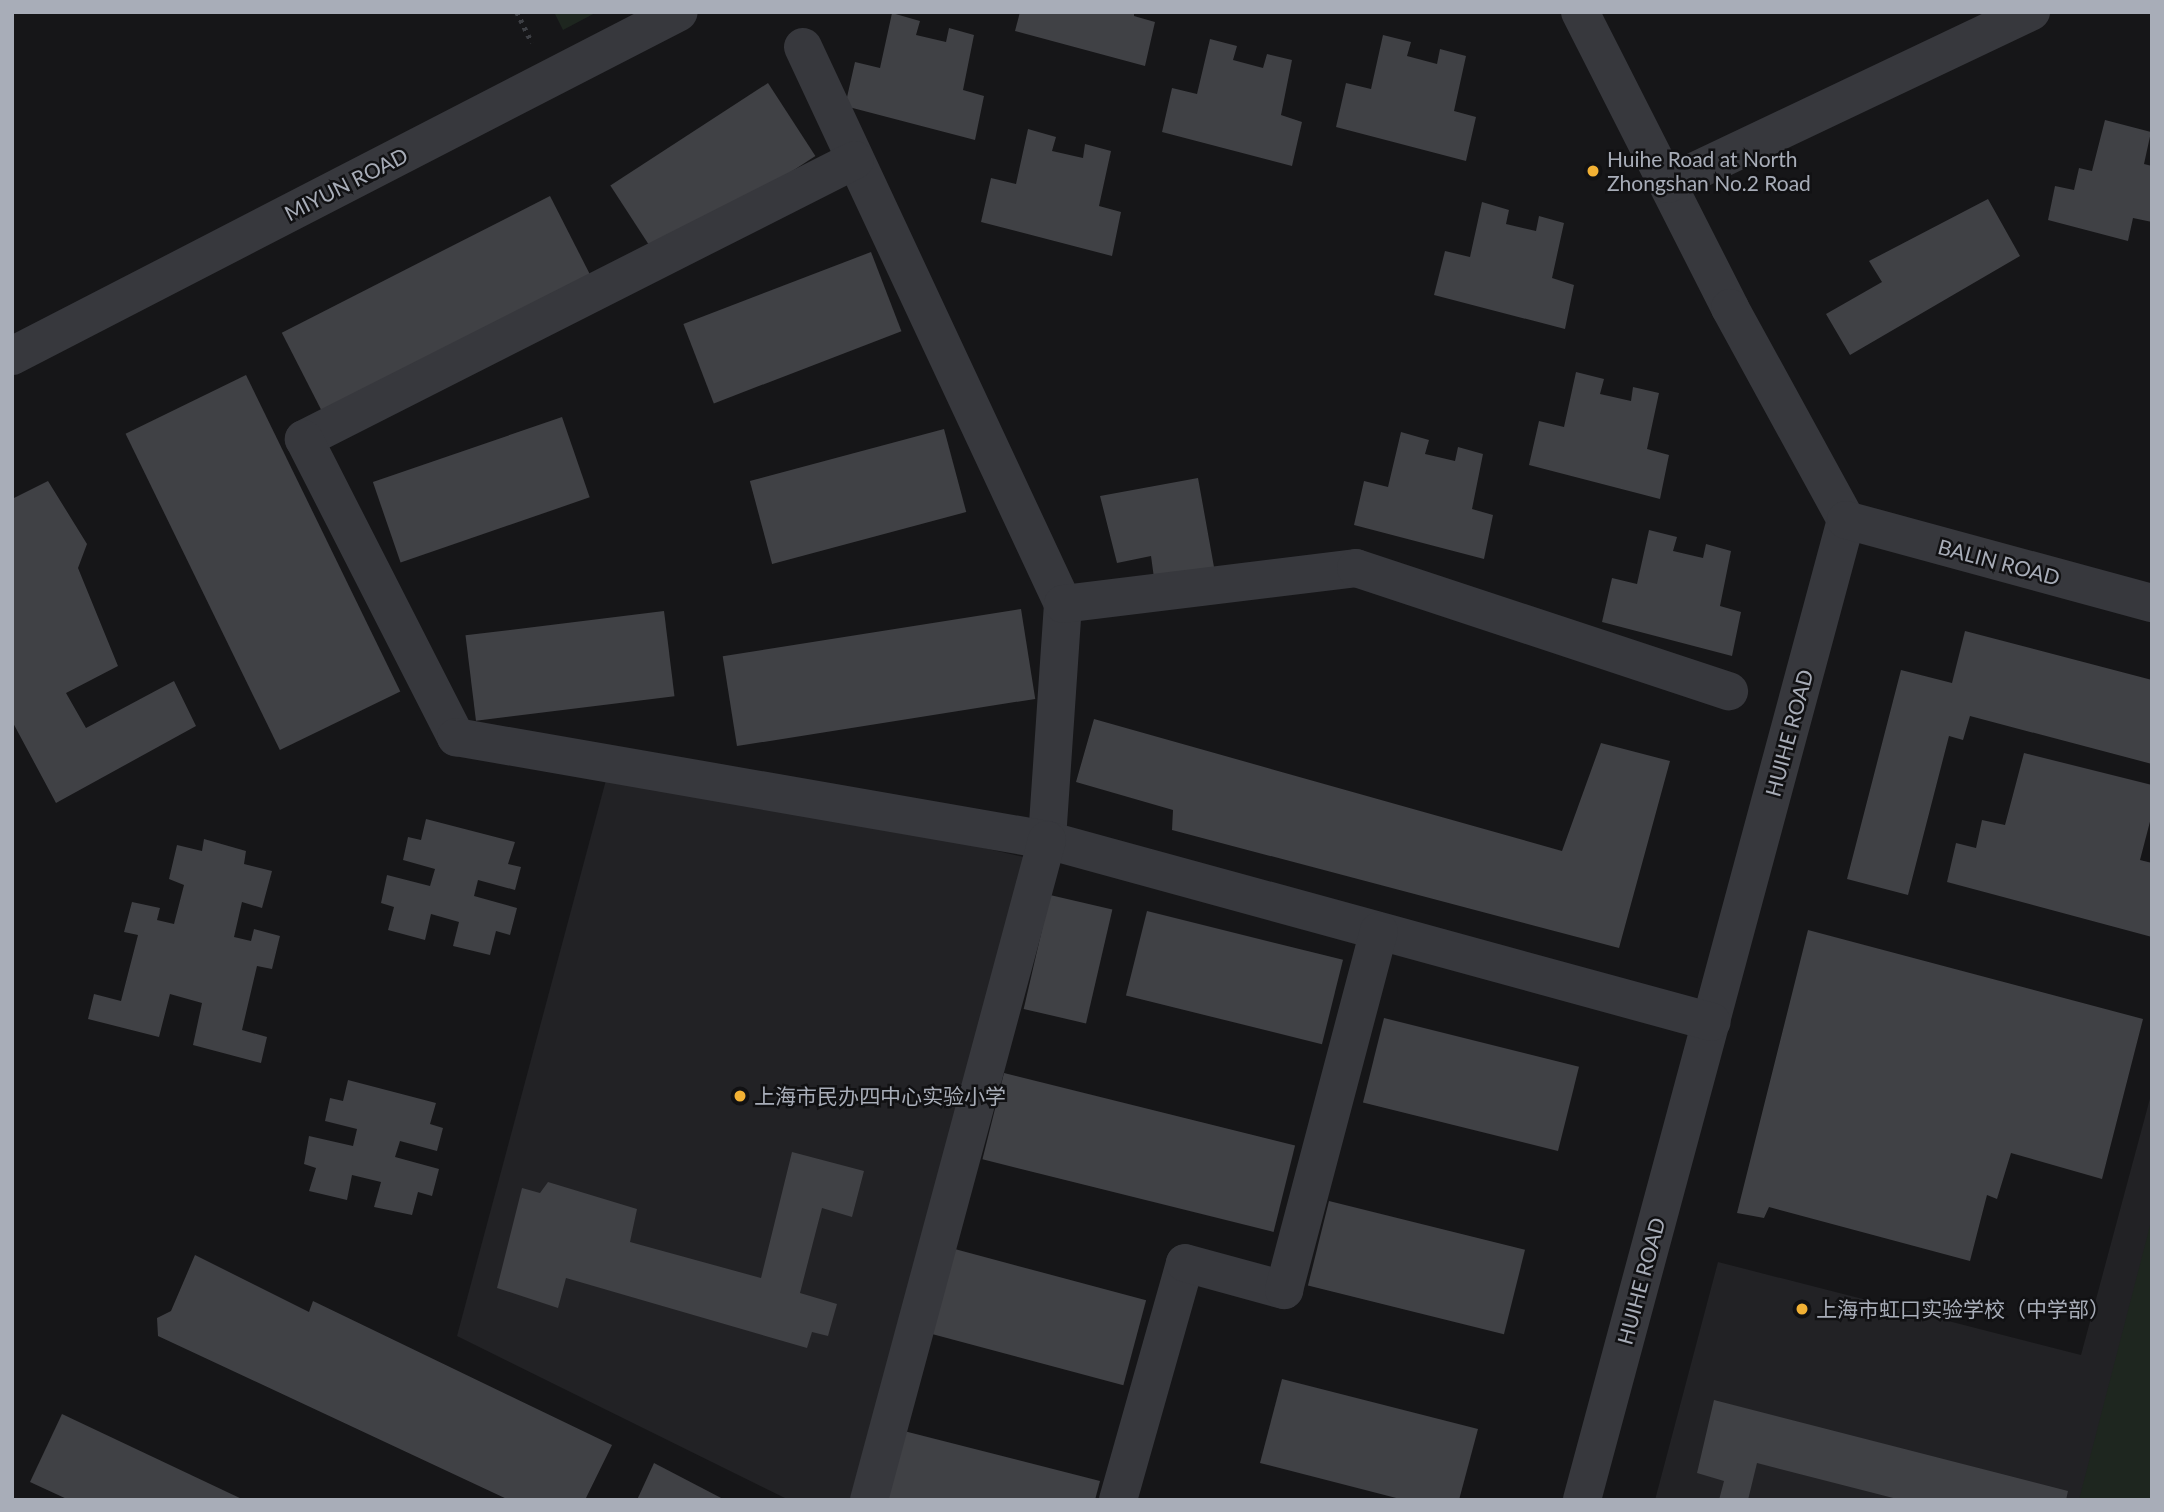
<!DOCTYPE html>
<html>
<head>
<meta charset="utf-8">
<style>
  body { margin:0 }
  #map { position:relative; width:2164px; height:1512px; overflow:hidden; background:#161618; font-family:Lato,"Noto Sans SC",sans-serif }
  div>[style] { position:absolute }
  .built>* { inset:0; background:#222225 }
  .green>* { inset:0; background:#1e261f }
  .building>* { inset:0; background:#404145; transform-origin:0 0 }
  .path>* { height:4.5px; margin-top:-2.25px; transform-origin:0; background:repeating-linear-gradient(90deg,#3d3f44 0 3.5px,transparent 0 8.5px) }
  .minor>* { height:38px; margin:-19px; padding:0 19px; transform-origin:19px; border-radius:19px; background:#37383d }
  .dots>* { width:19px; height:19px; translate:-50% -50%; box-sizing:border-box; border:4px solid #111113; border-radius:50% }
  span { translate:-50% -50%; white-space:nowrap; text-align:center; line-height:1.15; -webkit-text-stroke:5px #111113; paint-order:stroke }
  .poi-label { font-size:21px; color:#a8adb8 }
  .left { translate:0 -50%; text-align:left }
  .street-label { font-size:21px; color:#a8adb8 }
  .frame { position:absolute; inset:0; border:14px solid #a8adb8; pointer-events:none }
</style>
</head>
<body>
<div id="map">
  <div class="built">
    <i style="clip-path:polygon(606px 780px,782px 802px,1024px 857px,850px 1500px,789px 1500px,457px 1336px)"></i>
    <i style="clip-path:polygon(2152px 1091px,2152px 1500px,1655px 1500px,1718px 1262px,2081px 1355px)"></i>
  </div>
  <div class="green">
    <i style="clip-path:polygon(554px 12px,597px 12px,563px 30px)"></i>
    <i style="clip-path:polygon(2152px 1218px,2152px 1500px,2079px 1500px)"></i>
  </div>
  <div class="building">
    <i style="clip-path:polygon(1020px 12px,1134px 12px,1134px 16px,1155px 22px,1145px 66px,1015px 31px)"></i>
    <i style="clip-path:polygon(892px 13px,920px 21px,916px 35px,946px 42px,949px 28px,974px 35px,963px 90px,984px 96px,975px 140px,845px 106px,855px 62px,880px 68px)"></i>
    <i style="clip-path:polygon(1383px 35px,1411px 42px,1407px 56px,1437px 64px,1440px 49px,1466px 56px,1454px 111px,1476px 117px,1466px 161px,1336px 127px,1346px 83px,1371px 89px)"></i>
    <i style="clip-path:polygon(1210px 39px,1237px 46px,1233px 60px,1263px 68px,1267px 54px,1292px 60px,1281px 115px,1302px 122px,1292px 166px,1162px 132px,1172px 88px,1197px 94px)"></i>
    <i style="left:768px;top:83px;width:87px;height:188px;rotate:57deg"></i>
    <i style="clip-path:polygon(2105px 120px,2151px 132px,2144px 164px,2152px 166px,2152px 222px,2133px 218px,2128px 241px,2048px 220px,2055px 186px,2074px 190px,2079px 168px,2092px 171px)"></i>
    <i style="clip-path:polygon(1028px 129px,1056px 137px,1052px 151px,1083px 158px,1085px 144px,1111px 151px,1099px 206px,1121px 212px,1112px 256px,981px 222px,991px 178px,1016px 184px)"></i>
    <i style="left:550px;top:196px;width:92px;height:301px;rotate:63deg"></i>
    <i style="clip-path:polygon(1988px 199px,2020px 256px,1850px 355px,1826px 314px,1882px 282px,1869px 261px)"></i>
    <i style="clip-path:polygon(1482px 202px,1509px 210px,1506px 224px,1536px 231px,1539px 216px,1564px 223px,1552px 278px,1574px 285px,1565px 329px,1434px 295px,1445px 251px,1470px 257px)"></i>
    <i style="left:871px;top:252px;width:85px;height:201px;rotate:69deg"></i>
    <i style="clip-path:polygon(1576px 372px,1604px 379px,1600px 394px,1631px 401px,1633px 387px,1659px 393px,1647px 449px,1669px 455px,1660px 499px,1529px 465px,1539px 421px,1564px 427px)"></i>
    <i style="left:246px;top:375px;width:352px;height:134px;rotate:64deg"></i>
    <i style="left:562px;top:417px;width:85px;height:200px;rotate:71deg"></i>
    <i style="left:944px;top:429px;width:86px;height:201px;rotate:75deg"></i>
    <i style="clip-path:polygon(1401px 432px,1429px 440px,1425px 454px,1455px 461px,1458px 447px,1483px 454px,1472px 509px,1493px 515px,1484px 559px,1354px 525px,1364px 481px,1388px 487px)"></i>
    <i style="clip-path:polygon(1198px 478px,1214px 567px,1154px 578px,1151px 556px,1117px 563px,1100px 496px)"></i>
    <i style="clip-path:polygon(48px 481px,87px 544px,78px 568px,118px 666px,66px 693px,86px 728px,174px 681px,196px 726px,56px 803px,12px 721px,12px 499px)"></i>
    <i style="clip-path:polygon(1649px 530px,1677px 537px,1673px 551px,1703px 558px,1706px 544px,1731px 551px,1720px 606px,1741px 612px,1732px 656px,1602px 622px,1612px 578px,1637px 584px)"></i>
    <i style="left:1021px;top:609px;width:91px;height:302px;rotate:81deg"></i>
    <i style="left:664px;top:611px;width:86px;height:200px;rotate:83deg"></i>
    <i style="clip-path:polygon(1965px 631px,2152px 680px,2152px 764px,1970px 716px,1963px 740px,1949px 736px,1908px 895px,1847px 879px,1901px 670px,1952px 683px)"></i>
    <i style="clip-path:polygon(1094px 719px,1562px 851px,1601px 743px,1670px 761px,1619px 948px,1172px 830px,1173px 810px,1076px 782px)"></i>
    <i style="clip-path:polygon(2024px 753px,2152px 785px,2152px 814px,2140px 860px,2152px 863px,2152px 937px,1947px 882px,1956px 843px,1976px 848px,1982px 820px,2005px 825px)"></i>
    <i style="clip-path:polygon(426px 819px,515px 842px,508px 864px,521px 867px,515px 890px,478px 880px,474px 896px,517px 908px,510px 935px,496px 931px,490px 955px,453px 946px,459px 922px,431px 914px,425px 940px,388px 930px,394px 907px,381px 903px,387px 875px,430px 886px,435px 869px,403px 860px,408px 837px,421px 840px)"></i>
    <i style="clip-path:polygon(204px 839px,246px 851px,244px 864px,272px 871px,262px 908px,242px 902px,234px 937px,251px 941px,254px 929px,280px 936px,272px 969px,257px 966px,242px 1030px,267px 1037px,261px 1063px,193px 1045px,202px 1003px,170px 994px,159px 1037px,88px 1019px,94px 994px,121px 1001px,138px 935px,124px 932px,132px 902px,160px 908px,157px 920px,174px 924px,184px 885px,169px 879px,177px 845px,202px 851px)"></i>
    <i style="left:1050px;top:895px;width:64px;height:117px;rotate:13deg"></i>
    <i style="left:1147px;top:911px;width:202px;height:87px;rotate:14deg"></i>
    <i style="clip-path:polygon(1808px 930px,2143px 1019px,2102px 1179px,2011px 1153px,1997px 1199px,1987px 1195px,1970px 1261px,1769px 1207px,1764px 1218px,1737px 1213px)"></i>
    <i style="left:1384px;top:1018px;width:201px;height:87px;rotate:14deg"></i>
    <i style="left:1004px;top:1073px;width:300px;height:89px;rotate:14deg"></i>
    <i style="clip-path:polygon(348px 1080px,436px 1103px,430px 1124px,443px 1128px,437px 1151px,400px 1141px,395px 1157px,439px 1169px,432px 1196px,418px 1192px,412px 1215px,374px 1207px,381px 1182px,352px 1175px,347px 1200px,309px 1191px,316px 1168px,304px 1164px,309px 1136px,353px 1146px,357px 1129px,325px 1121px,330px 1098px,343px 1101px)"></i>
    <i style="clip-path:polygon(792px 1152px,864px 1171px,852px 1217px,822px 1208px,800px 1293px,837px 1304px,828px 1336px,812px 1332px,807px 1348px,566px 1278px,558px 1308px,497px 1288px,522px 1188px,540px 1193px,548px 1182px,637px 1209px,630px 1242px,761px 1278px)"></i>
    <i style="left:1329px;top:1201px;width:202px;height:87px;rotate:14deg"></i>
    <i style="left:951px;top:1248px;width:202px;height:88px;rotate:15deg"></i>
    <i style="clip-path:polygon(195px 1255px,309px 1312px,313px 1301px,612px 1445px,585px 1500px,509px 1500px,158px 1336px,157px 1318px,171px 1311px)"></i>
    <i style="clip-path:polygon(1282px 1379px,1478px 1429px,1459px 1500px,1404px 1500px,1260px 1463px)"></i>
    <i style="clip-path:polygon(1714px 1400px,2068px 1491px,2066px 1500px,1901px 1500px,1757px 1463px,1748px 1500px,1719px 1500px,1724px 1481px,1697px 1473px)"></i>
    <i style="clip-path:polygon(62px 1414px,244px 1500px,69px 1500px,30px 1482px)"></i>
    <i style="clip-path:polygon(904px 1431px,1100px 1481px,1095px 1500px,886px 1500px)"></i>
    <i style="clip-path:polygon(654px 1463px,725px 1500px,637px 1500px)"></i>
  </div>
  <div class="path">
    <i style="left:517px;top:12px;width:34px;rotate:64deg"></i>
  </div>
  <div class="minor">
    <i style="left:1580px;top:12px;width:332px;rotate:63.1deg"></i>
    <i style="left:1730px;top:308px;width:242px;rotate:61.3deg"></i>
    <i style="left:1846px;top:520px;width:1015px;rotate:105.08deg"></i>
    <i style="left:803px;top:47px;width:615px;rotate:64.98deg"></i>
    <i style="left:1063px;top:604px;width:237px;rotate:93.9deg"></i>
    <i style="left:1047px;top:840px;width:689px;rotate:15.31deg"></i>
    <i style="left:855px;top:160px;width:618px;rotate:153.14deg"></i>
    <i style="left:304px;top:439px;width:335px;rotate:63deg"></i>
    <i style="left:456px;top:737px;width:600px;rotate:9.89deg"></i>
    <i style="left:1047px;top:840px;width:684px;rotate:105.09deg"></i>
    <i style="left:1668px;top:184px;width:402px;rotate:-25.4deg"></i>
    <i style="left:12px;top:356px;width:750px;rotate:-27.28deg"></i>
    <i style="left:1846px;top:520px;width:317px;rotate:15.2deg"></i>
    <i style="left:1063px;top:604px;width:295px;rotate:-7deg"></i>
    <i style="left:1356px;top:568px;width:393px;rotate:18.3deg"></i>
    <i style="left:1118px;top:1500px;width:246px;rotate:-74.2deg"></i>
    <i style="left:1185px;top:1263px;width:103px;rotate:15.3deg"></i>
    <i style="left:1284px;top:1290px;width:371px;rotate:-75.2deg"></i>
  </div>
  <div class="dots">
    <i style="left:1593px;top:171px;background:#f2b134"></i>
    <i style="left:740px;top:1096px;background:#f2b134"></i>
    <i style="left:1802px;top:1309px;background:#f2b134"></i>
  </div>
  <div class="poi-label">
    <span class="left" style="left:1607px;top:171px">Huihe Road at North<br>Zhongshan No.2 Road</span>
    <span class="left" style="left:754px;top:1096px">上海市民办四中心实验小学</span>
    <span class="left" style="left:1816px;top:1309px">上海市虹口实验学校（中学部）</span>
  </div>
  <div class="street-label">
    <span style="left:346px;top:184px;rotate:-27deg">MIYUN ROAD</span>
    <span style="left:1999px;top:562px;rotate:15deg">BALIN ROAD</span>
    <span style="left:1789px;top:733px;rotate:-75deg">HUIHE ROAD</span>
    <span style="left:1641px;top:1281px;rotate:-75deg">HUIHE ROAD</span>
  </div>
  <div class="frame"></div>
</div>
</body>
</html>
